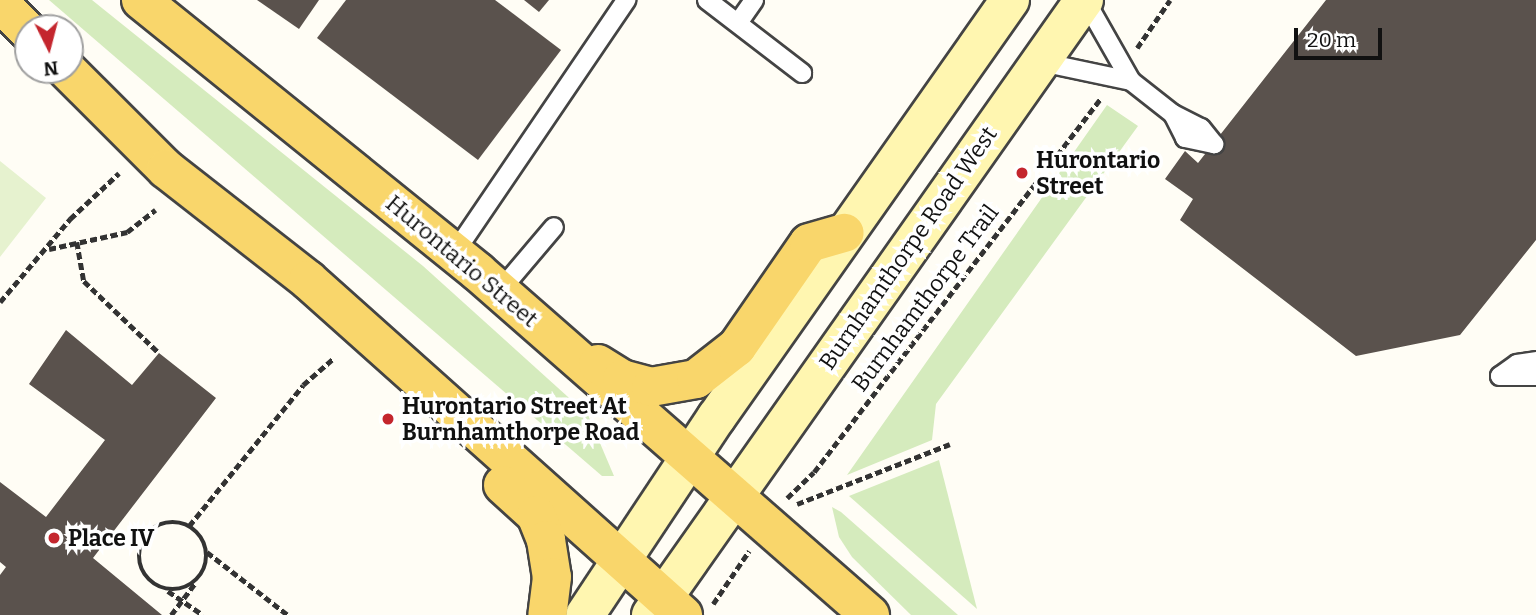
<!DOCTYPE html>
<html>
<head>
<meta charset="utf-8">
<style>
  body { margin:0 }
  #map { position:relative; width:1536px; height:615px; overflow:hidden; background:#fffdf5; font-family:Bitter,serif }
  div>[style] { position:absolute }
  .green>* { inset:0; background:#d5ebbd }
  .pitch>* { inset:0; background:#e6f2cf }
  .building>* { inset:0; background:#5a524d }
  .path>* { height:4.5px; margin-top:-2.25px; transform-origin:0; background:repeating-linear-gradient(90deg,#333 0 7px,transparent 0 10.5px) }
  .path>.ring { margin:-2.25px; padding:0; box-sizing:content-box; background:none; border:4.5px solid #333; border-radius:50% }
  .roads { filter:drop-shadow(2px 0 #444) drop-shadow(-2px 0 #444) drop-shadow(0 2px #444) drop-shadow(0 -2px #444) }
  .lane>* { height:18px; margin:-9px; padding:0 9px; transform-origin:9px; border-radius:9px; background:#fff }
  .secondary>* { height:38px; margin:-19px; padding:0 19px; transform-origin:19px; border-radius:19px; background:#fff6b0 }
  .primary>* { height:38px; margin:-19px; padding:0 19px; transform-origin:19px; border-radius:19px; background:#f9d66b }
  .dots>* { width:19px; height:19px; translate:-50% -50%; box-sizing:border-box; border:4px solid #fff; border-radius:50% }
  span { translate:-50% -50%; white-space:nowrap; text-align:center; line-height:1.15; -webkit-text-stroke:7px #fff; paint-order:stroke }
  .poi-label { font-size:23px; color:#111; font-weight:700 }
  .left { translate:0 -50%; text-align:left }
  .street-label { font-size:23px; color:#111 }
  .north { position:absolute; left:14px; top:14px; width:70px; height:70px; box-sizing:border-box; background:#fff; border:2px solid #a0a0a0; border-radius:50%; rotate:174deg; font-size:19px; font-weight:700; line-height:28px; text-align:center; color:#111 }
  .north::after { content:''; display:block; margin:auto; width:24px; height:32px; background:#c4262e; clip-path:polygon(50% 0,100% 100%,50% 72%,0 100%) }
  .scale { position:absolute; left:1294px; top:28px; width:88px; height:32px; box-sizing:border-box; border:4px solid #111; border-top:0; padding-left:9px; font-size:21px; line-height:24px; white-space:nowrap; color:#111; -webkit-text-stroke:5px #fff; paint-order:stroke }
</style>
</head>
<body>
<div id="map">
  <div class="green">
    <i style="clip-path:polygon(49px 0,92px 0,423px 266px,588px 415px,614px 476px,602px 476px)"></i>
    <i style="clip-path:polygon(1107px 105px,1138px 126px,936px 404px,932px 440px,847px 475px)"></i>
    <i style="clip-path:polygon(939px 460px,977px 609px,849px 496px)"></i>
    <i style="clip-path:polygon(832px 507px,841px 512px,958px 615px,911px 615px,852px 557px,839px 537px)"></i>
  </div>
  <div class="pitch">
    <i style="clip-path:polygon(0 161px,46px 198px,0 257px)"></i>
  </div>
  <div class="building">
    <i style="clip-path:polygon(257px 0,319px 0,299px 29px)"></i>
    <i style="clip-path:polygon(346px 0,495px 0,561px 50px,478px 160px,317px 38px)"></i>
    <i style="clip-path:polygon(524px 0,549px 0,539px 12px)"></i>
    <i style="clip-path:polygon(1326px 0,1536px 0,1536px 240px,1460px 335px,1356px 356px,1180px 220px,1193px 199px,1165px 179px,1185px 151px,1198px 163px)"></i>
    <i style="clip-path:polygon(66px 330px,132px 385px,159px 353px,216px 398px,93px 558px,162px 615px,0 615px,0 575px,6px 567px,0 562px,0 482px,46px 517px,105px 440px,29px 384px)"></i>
  </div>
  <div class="path">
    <i style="left:1137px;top:48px;width:58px;rotate:-55.5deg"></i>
    <i style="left:77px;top:242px;width:40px;rotate:80deg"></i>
    <i style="left:84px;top:281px;width:104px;rotate:43.8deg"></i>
    <i style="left:49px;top:249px;width:80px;rotate:-12.3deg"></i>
    <i style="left:127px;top:232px;width:36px;rotate:-38deg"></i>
    <i style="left:0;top:302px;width:109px;rotate:-49.9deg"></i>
    <i style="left:70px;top:219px;width:67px;rotate:-43.2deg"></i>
    <i style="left:787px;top:498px;width:37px;rotate:-44deg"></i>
    <i style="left:814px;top:472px;width:471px;rotate:-52.5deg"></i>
    <i style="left:797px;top:504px;width:164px;rotate:-21.4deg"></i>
    <i class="ring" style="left:139px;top:522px;width:63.5px;height:63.5px"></i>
    <i style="left:189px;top:526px;width:181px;rotate:-51deg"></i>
    <i style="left:303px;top:385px;width:41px;rotate:-41.1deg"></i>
    <i style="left:207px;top:552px;width:103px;rotate:37.9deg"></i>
    <i style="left:168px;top:591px;width:42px;rotate:34.4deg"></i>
    <i style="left:713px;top:604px;width:64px;rotate:-55.8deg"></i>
    <i style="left:171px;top:615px;width:40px;rotate:-53deg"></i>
  </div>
  <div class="roads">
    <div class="lane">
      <i style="left:707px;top:0;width:120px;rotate:37.5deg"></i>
      <i style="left:1085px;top:0;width:93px;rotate:60.4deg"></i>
      <i style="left:738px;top:23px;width:28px;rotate:-55deg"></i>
      <i style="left:1041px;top:62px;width:92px;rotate:11.9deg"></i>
      <i style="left:1131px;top:81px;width:53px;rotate:38.2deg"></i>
      <i style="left:1173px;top:114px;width:31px;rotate:27deg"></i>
      <i style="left:1201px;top:128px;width:21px;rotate:51deg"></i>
      <i style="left:1173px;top:114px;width:27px;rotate:63deg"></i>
      <i style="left:1185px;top:138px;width:30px;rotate:12deg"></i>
      <i style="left:455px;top:252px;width:305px;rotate:-55.8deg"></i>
      <i style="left:504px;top:286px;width:77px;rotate:-49.7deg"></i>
      <i style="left:1500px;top:376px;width:21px;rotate:-35deg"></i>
      <i style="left:1517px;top:364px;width:19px;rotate:-9deg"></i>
      <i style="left:1500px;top:376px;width:36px"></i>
    </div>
    <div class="secondary">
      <i style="left:585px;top:615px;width:237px;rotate:-56.4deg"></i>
      <i style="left:716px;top:418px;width:511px;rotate:-54.88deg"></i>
      <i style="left:651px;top:615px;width:752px;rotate:-54.85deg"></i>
    </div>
    <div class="primary">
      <i style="left:141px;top:0;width:433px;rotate:38.9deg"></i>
      <i style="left:478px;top:272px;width:521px;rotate:41.19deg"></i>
      <i style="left:0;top:3px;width:40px;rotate:45deg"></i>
      <i style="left:67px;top:70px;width:140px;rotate:45deg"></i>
      <i style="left:166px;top:169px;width:180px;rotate:38deg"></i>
      <i style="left:308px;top:280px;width:503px;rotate:41.78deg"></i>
      <i style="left:598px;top:364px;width:28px;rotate:32deg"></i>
      <i style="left:622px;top:379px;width:30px;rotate:15deg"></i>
      <i style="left:651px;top:387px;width:46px;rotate:-10.1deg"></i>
      <i style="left:696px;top:379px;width:52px;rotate:-38deg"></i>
      <i style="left:737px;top:347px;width:126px;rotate:-55.3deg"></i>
      <i style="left:809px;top:243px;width:37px;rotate:-16deg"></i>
      <i style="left:503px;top:485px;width:45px;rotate:42.3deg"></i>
      <i style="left:536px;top:515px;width:27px;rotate:68deg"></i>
      <i style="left:546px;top:540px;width:37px;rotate:81deg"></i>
      <i style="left:552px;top:577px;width:38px;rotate:97deg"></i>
    </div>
  </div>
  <div class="dots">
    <i style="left:1022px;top:173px;background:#c4262e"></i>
    <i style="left:388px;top:419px;background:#c4262e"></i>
    <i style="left:54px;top:538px;background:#c4262e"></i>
  </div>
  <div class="poi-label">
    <span class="left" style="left:1036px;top:173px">Hurontario<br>Street</span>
    <span class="left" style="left:402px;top:419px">Hurontario Street At<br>Burnhamthorpe Road</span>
    <span class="left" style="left:68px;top:538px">Place IV</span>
  </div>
  <div class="street-label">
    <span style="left:908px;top:248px;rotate:-55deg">Burnhamthorpe Road West</span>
    <span style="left:462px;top:261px;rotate:40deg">Hurontario Street</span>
    <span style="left:925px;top:298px;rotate:-53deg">Burnhamthorpe Trail</span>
  </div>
  <div class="north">N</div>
  <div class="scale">20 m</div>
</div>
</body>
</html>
